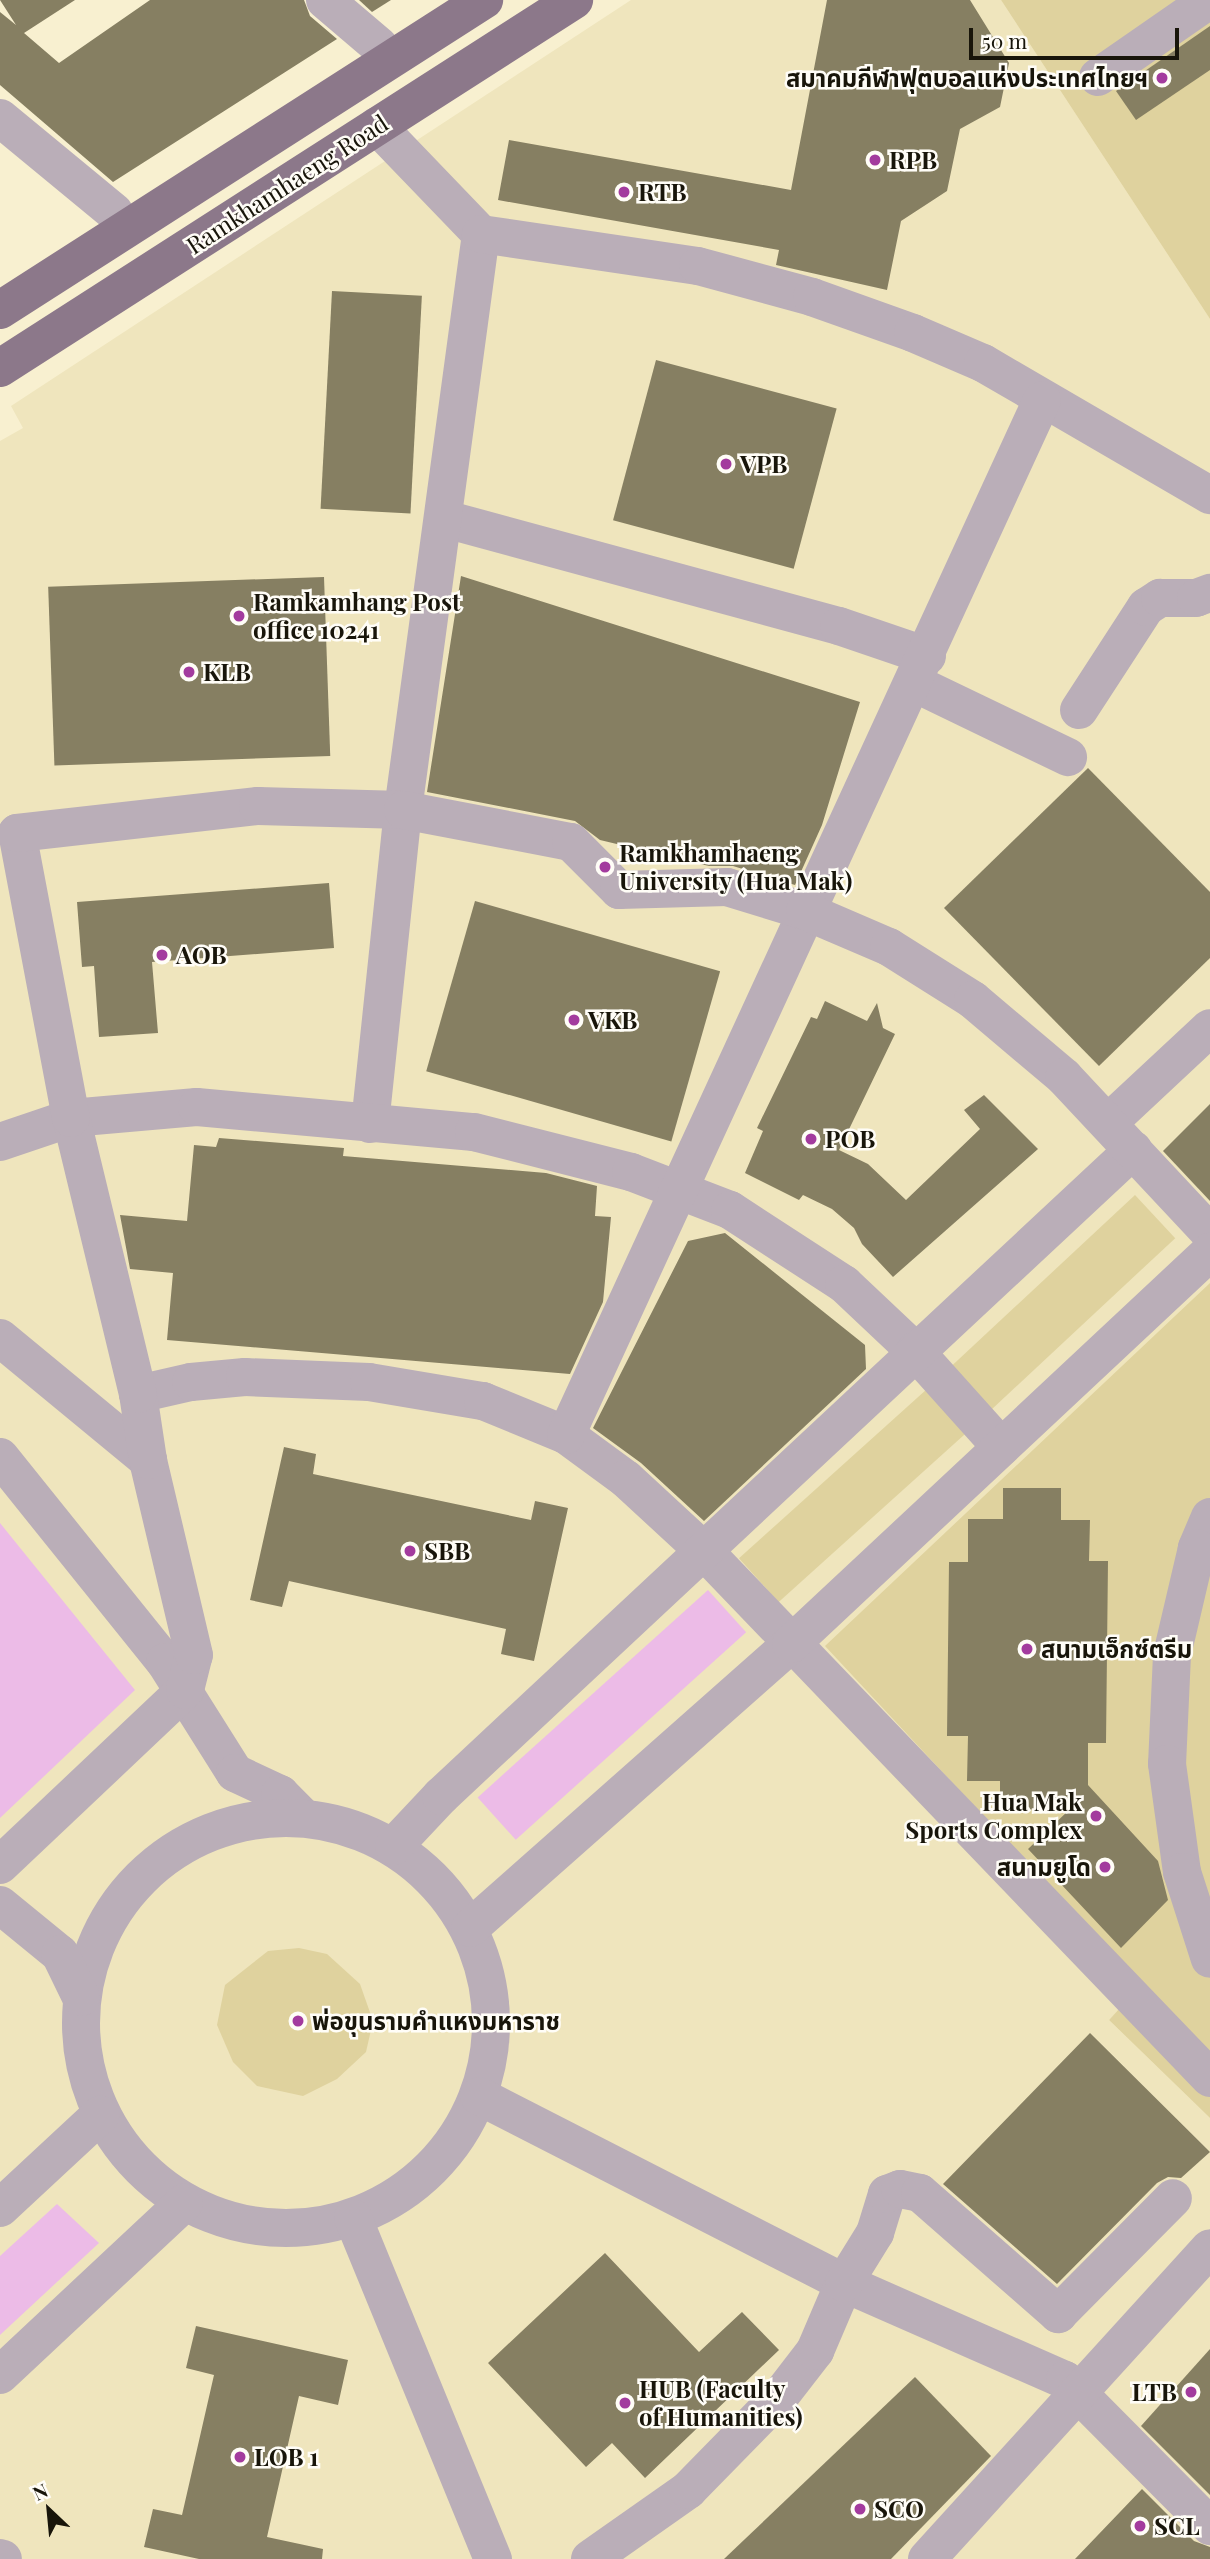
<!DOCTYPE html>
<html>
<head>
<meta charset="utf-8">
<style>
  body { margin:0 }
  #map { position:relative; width:1210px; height:2559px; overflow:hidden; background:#f8f0d0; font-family:"Playfair Display","Noto Sans Thai",serif }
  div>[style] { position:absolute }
  .built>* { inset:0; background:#efe5bd }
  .green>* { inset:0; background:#dfd29e; transform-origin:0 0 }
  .water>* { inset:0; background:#ecbbe7; transform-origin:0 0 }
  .building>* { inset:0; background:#867f62; transform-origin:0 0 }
  .minor>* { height:38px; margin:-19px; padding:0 19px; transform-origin:19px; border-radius:19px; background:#baaeb8 }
  .minor>.ring { margin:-19px; padding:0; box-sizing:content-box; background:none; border:38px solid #baaeb8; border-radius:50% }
  .major>* { height:38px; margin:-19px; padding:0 19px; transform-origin:19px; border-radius:19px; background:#8c788a }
  .dots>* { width:19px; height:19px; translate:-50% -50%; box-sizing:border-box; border:4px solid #fffdf7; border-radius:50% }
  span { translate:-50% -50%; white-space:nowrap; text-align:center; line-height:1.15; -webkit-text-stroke:5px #fffdf7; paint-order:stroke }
  .poi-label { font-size:24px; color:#18150a; font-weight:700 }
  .right { translate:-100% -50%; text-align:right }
  .left { translate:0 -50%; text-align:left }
  .street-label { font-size:24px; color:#18150a }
  .north { position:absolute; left:14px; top:2475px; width:70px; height:70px; -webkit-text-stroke:5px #fffdf7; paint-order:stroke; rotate:334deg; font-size:19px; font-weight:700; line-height:28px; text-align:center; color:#18150a }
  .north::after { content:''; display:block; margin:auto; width:24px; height:32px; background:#18150a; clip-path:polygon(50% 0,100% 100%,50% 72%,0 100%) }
  .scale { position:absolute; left:969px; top:28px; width:210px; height:32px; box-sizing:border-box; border:4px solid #18150a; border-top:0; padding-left:9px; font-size:21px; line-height:24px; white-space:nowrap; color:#18150a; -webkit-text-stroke:5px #fffdf7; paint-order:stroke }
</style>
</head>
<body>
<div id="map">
  <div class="built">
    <i style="clip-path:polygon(631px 0,1001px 0,1210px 319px,1210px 1293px,1141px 1986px,1109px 2020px,1210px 2118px,1210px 2559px,0 2559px,0 441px,23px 428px,11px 406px)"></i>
  </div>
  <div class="green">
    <i style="clip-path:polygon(1001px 0,1210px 0,1210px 319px)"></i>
    <i style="left:1135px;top:1195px;width:59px;height:253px;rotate:47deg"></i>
    <i style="clip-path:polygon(1210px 1283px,1210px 2118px,1109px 2020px,1141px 1985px,825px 1646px)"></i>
    <i style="left:927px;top:1389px;width:59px;height:253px;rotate:48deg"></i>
    <i style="clip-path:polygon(299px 1948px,327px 1954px,360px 1984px,373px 2021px,366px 2052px,337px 2079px,303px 2096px,257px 2086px,233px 2062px,217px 2025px,225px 1985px,268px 1951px)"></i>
  </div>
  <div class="water">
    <i style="clip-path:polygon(0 1523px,135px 1690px,0 1818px)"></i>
    <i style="left:708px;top:1590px;width:57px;height:310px;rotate:48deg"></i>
    <i style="clip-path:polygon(57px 2204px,99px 2243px,0 2335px,0 2256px)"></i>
  </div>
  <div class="building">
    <i style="clip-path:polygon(0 0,75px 0,24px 33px,59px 63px,150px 0,304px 0,310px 16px,337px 39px,113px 182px,0 85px,0 12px,16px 25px)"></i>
    <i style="clip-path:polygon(359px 0,391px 0,372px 12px)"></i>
    <i style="clip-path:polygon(827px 0,970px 0,1009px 63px,1000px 107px,960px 129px,947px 191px,901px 221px,887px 290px,776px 265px,779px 250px,498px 200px,509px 140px,791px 190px)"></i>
    <i style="clip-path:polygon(1210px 26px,1210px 70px,1136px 120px,1116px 91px)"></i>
    <i style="left:332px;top:291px;width:90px;height:218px;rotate:3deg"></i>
    <i style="left:656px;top:360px;width:187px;height:166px;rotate:15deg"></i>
    <i style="clip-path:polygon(461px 576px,860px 702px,822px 825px,795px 885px,733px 866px,709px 866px,600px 840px,575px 821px,427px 792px)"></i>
    <i style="left:324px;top:577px;width:179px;height:276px;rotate:88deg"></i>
    <i style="clip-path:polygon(1088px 768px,1210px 892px,1210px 958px,1099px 1066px,944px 908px)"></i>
    <i style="clip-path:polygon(329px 883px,334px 948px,152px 962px,158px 1033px,99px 1037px,94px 966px,82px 967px,77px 902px)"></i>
    <i style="left:475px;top:901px;width:255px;height:177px;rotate:16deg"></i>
    <i style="clip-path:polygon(825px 1001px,867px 1021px,877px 1003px,883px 1028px,895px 1034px,839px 1150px,868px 1164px,906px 1200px,980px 1129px,964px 1110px,984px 1095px,1038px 1149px,893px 1277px,862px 1244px,854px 1228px,832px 1209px,803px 1195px,799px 1200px,745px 1173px,763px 1131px,757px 1128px,811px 1017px,817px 1019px)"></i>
    <i style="clip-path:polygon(1210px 1104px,1210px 1201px,1163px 1151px)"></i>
    <i style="clip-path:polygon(219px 1138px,344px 1148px,343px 1156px,546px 1173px,597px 1186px,595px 1216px,611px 1217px,603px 1302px,570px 1374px,167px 1340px,173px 1273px,130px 1269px,120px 1215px,187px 1221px,194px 1145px,216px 1147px)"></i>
    <i style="clip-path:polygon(725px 1233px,865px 1345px,866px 1369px,704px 1521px,641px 1463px,593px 1428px,688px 1241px)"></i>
    <i style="clip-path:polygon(284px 1447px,316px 1454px,313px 1474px,531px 1520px,535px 1501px,568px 1508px,534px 1661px,501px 1654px,506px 1629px,289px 1581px,282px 1607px,250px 1600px)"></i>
    <i style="clip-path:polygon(1003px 1488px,1061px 1488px,1061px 1520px,1090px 1520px,1089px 1561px,1108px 1561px,1106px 1743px,1088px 1743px,1088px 1785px,1158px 1861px,1168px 1900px,1121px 1948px,1028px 1849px,1069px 1810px,1000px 1809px,1000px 1781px,967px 1781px,968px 1736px,947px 1736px,949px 1562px,968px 1562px,968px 1519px,1003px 1519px)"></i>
    <i style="clip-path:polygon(1090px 2033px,1210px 2152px,1181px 2178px,1168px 2177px,1157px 2183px,1057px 2284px,943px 2184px)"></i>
    <i style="clip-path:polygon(605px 2253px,699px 2352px,742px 2312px,779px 2350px,645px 2478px,612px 2443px,586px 2467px,488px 2363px)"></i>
    <i style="clip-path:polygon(196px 2326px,348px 2360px,338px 2405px,299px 2396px,267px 2537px,323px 2549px,322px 2559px,199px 2559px,144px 2547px,153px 2509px,182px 2515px,214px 2375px,186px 2368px)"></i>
    <i style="clip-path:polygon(1210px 2349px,1210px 2495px,1141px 2426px)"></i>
    <i style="clip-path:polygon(915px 2377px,991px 2456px,891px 2559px,724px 2559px)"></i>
    <i style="clip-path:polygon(1142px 2489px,1194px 2541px,1210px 2547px,1210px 2559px,1075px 2559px)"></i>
  </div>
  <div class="minor">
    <i style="left:325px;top:0;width:71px;rotate:40.4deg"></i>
    <i style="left:1098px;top:77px;width:135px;rotate:-34.7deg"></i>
    <i style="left:0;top:118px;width:148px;rotate:39.5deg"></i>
    <i style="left:377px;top:126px;width:150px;rotate:46.1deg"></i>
    <i style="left:445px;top:519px;width:408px;rotate:15.2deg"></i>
    <i style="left:839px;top:626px;width:93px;rotate:18.8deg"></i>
    <i style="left:914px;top:683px;width:171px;rotate:25.7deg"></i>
    <i style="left:1079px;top:710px;width:123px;rotate:-57deg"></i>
    <i style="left:1146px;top:607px;width:17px;rotate:-33deg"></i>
    <i style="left:1160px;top:598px;width:36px"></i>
    <i style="left:1196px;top:598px;width:15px;rotate:-20deg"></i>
    <i style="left:1108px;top:1123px;width:139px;rotate:-43deg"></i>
    <i style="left:370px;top:1124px;width:316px;rotate:-84deg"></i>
    <i style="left:403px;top:810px;width:581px;rotate:-82.29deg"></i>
    <i style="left:481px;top:234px;width:219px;rotate:8.4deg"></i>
    <i style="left:698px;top:266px;width:118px;rotate:15.2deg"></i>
    <i style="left:812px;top:297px;width:107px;rotate:19.6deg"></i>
    <i style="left:913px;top:333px;width:76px;rotate:23.2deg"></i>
    <i style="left:983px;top:363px;width:263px;rotate:30.2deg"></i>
    <i style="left:0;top:1142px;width:75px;rotate:-18.7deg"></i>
    <i style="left:71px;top:1118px;width:126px;rotate:-5deg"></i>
    <i style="left:197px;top:1107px;width:278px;rotate:5.2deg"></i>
    <i style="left:474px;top:1132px;width:162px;rotate:14.3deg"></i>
    <i style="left:631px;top:1172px;width:106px;rotate:21deg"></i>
    <i style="left:730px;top:1210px;width:136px;rotate:33deg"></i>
    <i style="left:844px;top:1284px;width:98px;rotate:43.3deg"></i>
    <i style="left:915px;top:1351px;width:129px;rotate:48.1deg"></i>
    <i style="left:0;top:1338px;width:192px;rotate:39.5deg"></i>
    <i style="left:138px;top:1394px;width:54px;rotate:-12.8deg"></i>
    <i style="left:191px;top:1382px;width:54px;rotate:-5.3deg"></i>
    <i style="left:245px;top:1377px;width:124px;rotate:2.3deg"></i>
    <i style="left:369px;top:1382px;width:116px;rotate:9.5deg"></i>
    <i style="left:483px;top:1401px;width:90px;rotate:22.3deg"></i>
    <i style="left:566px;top:1435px;width:74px;rotate:36.3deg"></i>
    <i style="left:626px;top:1479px;width:108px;rotate:42.7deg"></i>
    <i style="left:705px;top:1552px;width:729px;rotate:46.17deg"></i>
    <i style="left:566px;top:1435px;width:1139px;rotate:-65.3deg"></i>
    <i style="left:0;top:1457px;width:263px;rotate:51.2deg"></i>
    <i style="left:165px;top:1662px;width:131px;rotate:57.8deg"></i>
    <i style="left:235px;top:1773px;width:50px;rotate:25deg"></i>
    <i style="left:280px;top:1794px;width:33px;rotate:45deg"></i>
    <i style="left:1210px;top:1517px;width:34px;rotate:113deg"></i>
    <i style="left:1197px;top:1548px;width:110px;rotate:103.2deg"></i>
    <i style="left:1172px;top:1655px;width:109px;rotate:92.6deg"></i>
    <i style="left:1167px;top:1764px;width:109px;rotate:82.1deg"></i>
    <i style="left:1182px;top:1872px;width:91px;rotate:72.2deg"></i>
    <i class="ring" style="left:81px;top:1818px;width:372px;height:372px"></i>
    <i style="left:394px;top:1846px;width:69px;rotate:-46.8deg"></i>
    <i style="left:441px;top:1796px;width:947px;rotate:-43.03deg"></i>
    <i style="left:0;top:1865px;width:255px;rotate:-43.4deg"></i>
    <i style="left:185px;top:1690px;width:36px;rotate:-76deg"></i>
    <i style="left:194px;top:1655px;width:200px;rotate:-103.3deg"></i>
    <i style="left:148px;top:1460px;width:67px;rotate:-98.6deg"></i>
    <i style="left:138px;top:1394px;width:284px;rotate:-103.6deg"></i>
    <i style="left:71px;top:1118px;width:290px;rotate:-100.7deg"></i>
    <i style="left:17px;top:833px;width:243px;rotate:-6.4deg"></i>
    <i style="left:258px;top:806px;width:145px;rotate:1.6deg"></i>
    <i style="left:403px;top:810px;width:171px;rotate:10.8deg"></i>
    <i style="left:571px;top:842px;width:68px;rotate:45deg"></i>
    <i style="left:619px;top:890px;width:108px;rotate:-1.6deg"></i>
    <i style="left:727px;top:887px;width:82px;rotate:17.1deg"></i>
    <i style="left:805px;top:911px;width:91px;rotate:23.2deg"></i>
    <i style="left:889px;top:947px;width:99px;rotate:32.2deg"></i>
    <i style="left:973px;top:1000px;width:119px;rotate:40.2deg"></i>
    <i style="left:1064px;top:1077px;width:214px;rotate:46.9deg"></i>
    <i style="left:0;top:1905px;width:77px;rotate:39.2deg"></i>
    <i style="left:60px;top:1954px;width:48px;rotate:64deg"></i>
    <i style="left:470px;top:1928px;width:429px;rotate:-41.5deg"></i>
    <i style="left:791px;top:1644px;width:574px;rotate:-43.09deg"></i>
    <i style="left:479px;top:2096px;width:410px;rotate:27.1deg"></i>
    <i style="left:844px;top:2283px;width:241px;rotate:23.7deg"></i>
    <i style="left:1065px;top:2380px;width:206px;rotate:45.2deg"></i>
    <i style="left:0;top:2208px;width:137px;rotate:-42.9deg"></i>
    <i style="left:353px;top:2218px;width:369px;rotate:67.7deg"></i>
    <i style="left:0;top:2375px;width:252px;rotate:-43.1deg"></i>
    <i style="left:0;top:2558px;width:3px;rotate:18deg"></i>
    <i style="left:590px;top:2559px;width:120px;rotate:-35.1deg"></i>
    <i style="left:688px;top:2490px;width:133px;rotate:-45.6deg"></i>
    <i style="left:781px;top:2395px;width:56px;rotate:-52.3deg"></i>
    <i style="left:815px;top:2351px;width:74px;rotate:-66.9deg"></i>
    <i style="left:844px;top:2283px;width:59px;rotate:-58.2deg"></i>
    <i style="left:875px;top:2233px;width:41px;rotate:-72.9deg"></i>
    <i style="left:887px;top:2194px;width:14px;rotate:-21deg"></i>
    <i style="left:900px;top:2189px;width:20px;rotate:11deg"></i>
    <i style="left:920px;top:2193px;width:184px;rotate:41.2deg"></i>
    <i style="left:1058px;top:2314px;width:163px;rotate:-45.2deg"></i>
    <i style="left:927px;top:2559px;width:420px;rotate:-47.7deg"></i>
  </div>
  <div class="major">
    <i style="left:0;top:310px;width:575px;rotate:-32.64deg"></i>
    <i style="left:0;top:368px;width:682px;rotate:-32.66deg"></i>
  </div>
  <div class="dots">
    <i style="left:1162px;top:78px;background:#a33b9e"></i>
    <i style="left:875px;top:160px;background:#a33b9e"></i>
    <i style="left:624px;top:192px;background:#a33b9e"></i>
    <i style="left:726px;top:464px;background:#a33b9e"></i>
    <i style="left:239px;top:616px;background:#a33b9e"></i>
    <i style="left:189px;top:672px;background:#a33b9e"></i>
    <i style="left:605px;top:867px;background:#a33b9e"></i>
    <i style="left:162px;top:955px;background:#a33b9e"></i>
    <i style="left:574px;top:1020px;background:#a33b9e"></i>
    <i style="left:811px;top:1139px;background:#a33b9e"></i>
    <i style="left:410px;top:1551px;background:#a33b9e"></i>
    <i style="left:1027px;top:1649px;background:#a33b9e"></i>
    <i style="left:1096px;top:1816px;background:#a33b9e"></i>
    <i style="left:1105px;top:1867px;background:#a33b9e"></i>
    <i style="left:298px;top:2021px;background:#a33b9e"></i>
    <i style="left:1191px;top:2392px;background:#a33b9e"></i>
    <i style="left:625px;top:2403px;background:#a33b9e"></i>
    <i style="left:240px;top:2457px;background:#a33b9e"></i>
    <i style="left:860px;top:2509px;background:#a33b9e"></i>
    <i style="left:1140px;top:2526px;background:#a33b9e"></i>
  </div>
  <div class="poi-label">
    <span class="right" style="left:1148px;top:78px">สมาคมกีฬาฟุตบอลแห่งประเทศไทยฯ</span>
    <span class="left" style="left:889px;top:160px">RPB</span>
    <span class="left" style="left:638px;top:192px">RTB</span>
    <span class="left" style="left:740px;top:464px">VPB</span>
    <span class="left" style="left:253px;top:616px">Ramkamhang Post<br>office 10241</span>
    <span class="left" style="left:203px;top:672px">KLB</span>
    <span class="left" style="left:619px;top:867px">Ramkhamhaeng<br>University (Hua Mak)</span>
    <span class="left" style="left:176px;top:955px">AOB</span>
    <span class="left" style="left:588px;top:1020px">VKB</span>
    <span class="left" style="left:825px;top:1139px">POB</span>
    <span class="left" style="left:424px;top:1551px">SBB</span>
    <span class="left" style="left:1041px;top:1649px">สนามเอ็กซ์ตรีม</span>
    <span class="right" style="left:1082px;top:1816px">Hua Mak<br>Sports Complex</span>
    <span class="right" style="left:1091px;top:1867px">สนามยูโด</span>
    <span class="left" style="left:312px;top:2021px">พ่อขุนรามคำแหงมหาราช</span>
    <span class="left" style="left:639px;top:2403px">HUB (Faculty<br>of Humanities)</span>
    <span class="right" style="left:1177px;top:2392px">LTB</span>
    <span class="left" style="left:254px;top:2457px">LOB 1</span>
    <span class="left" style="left:874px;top:2509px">SCO</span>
    <span class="left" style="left:1154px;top:2526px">SCL</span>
  </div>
  <div class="street-label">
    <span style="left:287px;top:184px;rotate:-33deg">Ramkhamhaeng Road</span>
  </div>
  <div class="north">N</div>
  <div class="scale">50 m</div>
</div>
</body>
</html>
